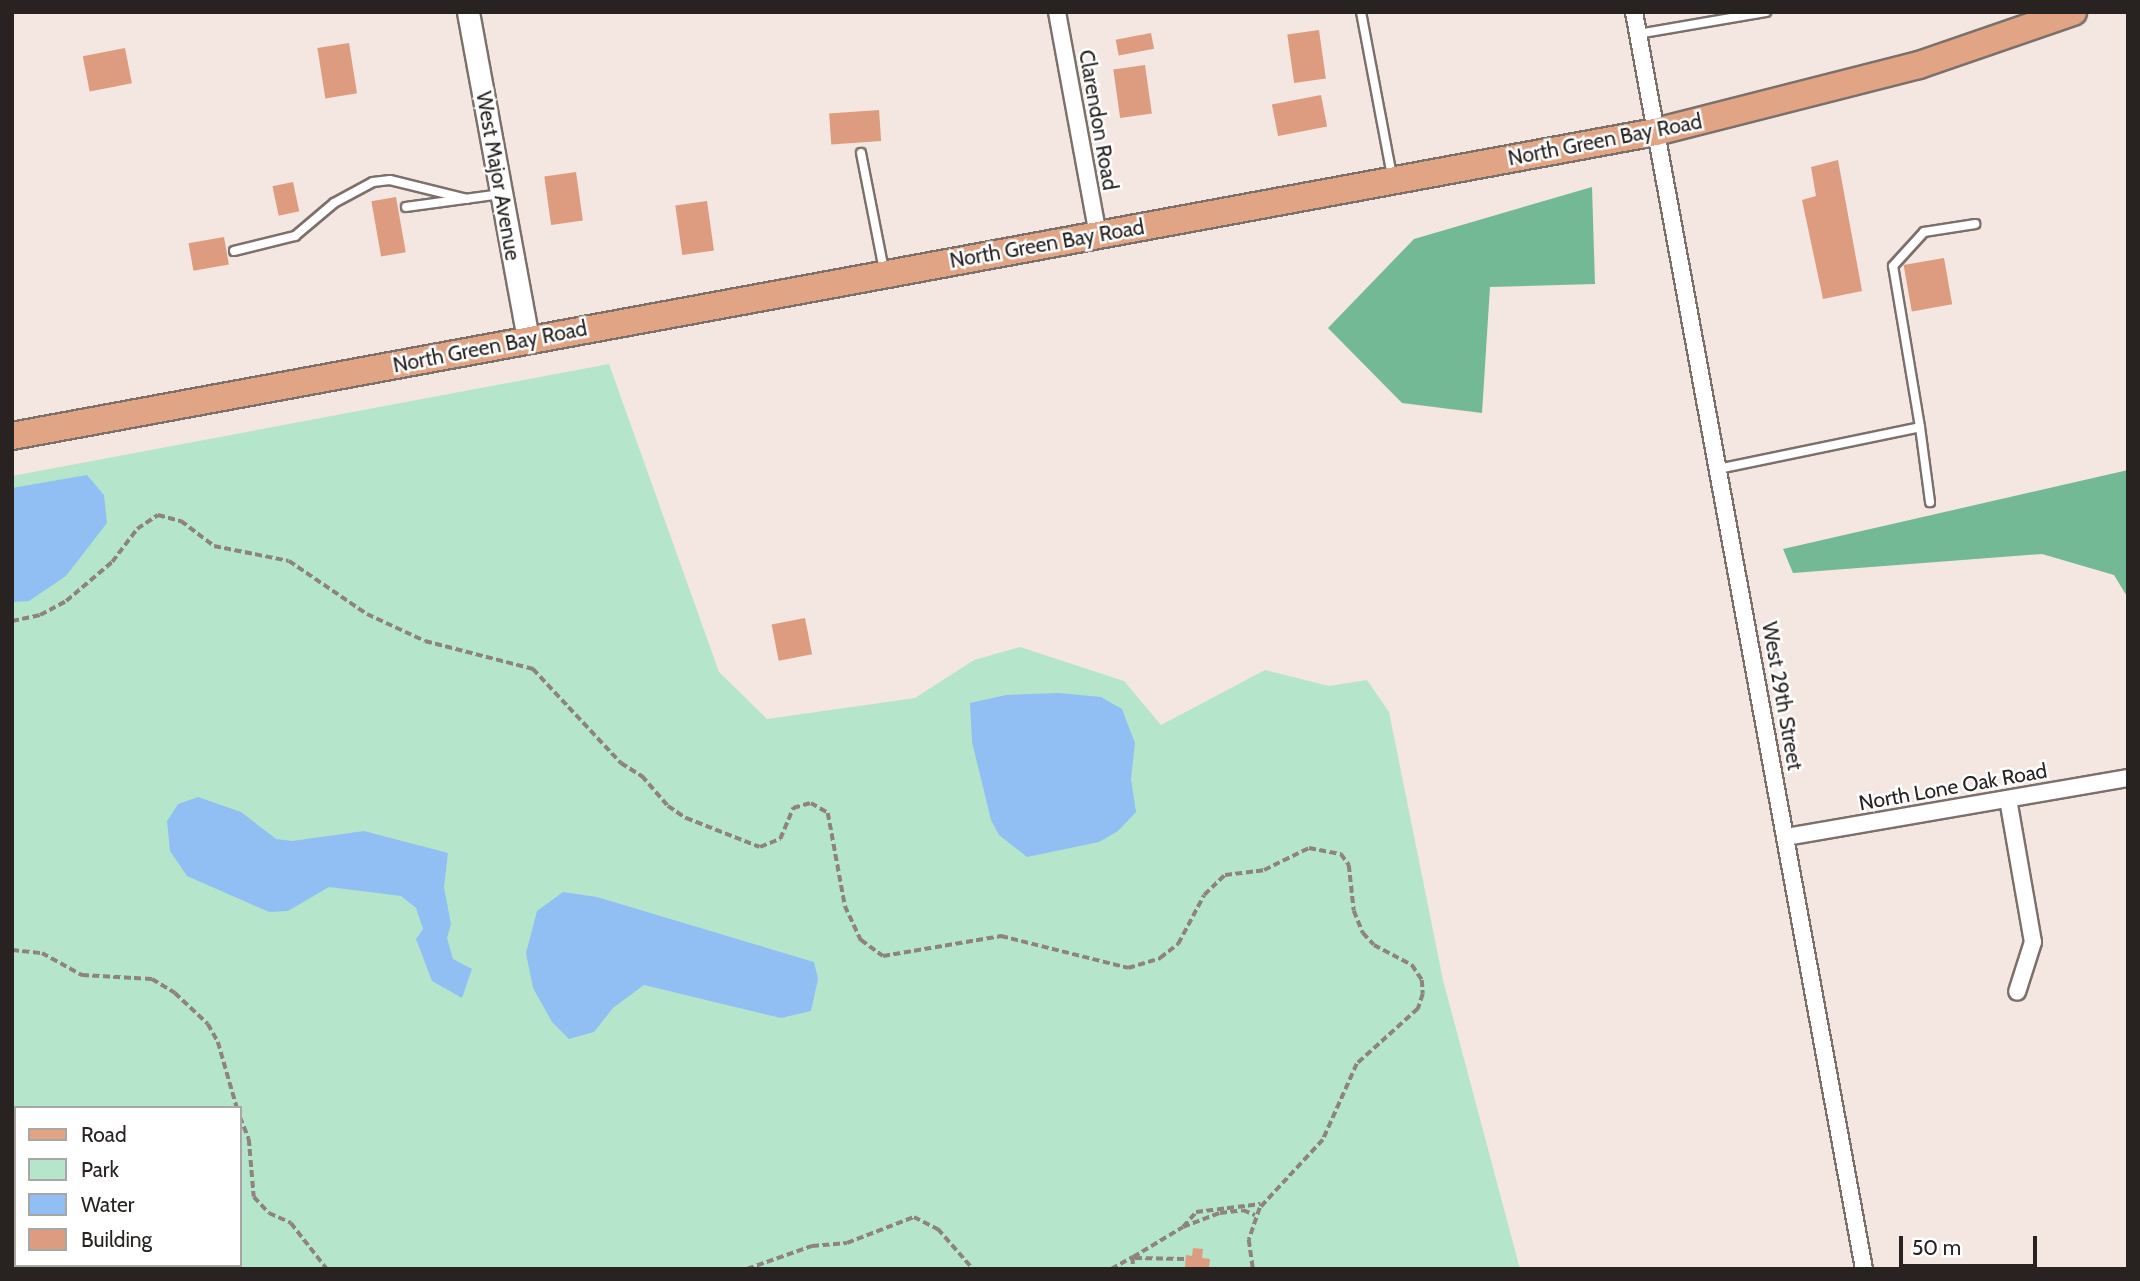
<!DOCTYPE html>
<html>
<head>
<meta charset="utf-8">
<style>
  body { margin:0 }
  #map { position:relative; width:2140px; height:1281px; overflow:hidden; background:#f4e6e0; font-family:Cabin,sans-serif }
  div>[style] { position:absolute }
  .green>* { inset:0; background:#b5e6cc }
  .forest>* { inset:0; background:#73b996 }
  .water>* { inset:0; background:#91bff3 }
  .building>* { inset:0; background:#dd9b7f; transform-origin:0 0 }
  .path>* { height:3.5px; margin-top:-1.75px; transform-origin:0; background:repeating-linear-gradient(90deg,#8d837f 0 7px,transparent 0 10.5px) }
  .roads { filter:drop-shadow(2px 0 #7c706b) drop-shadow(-2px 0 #7c706b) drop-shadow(0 2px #7c706b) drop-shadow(0 -2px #7c706b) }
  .service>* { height:8px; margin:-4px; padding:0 4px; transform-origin:4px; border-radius:4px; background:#fff }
  .minor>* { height:16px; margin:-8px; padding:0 8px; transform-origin:8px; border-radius:8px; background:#fff }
  .tertiary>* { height:21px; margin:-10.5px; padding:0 10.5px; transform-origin:10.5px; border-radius:10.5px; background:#fff }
  .primary>* { height:26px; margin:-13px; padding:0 13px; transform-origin:13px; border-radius:13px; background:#e1a585 }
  span { translate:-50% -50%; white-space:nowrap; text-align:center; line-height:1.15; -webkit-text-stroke:5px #fff; paint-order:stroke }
  .street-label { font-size:21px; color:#282321 }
  .frame { position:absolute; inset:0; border:14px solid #282321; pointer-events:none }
  .legend { position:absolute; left:14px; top:1106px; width:228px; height:161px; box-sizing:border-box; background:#fff; border:2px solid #a9a7a6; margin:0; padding:9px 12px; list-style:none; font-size:21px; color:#282321 }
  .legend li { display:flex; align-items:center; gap:14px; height:35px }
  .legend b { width:35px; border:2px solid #a9a7a6 }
  .scale { position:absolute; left:1899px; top:1236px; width:138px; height:32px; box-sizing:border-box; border:4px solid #282321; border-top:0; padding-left:9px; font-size:21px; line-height:24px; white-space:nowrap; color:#282321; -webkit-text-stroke:5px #fff; paint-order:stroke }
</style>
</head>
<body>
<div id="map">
  <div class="green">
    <i style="clip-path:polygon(evenodd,609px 364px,719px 672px,767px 719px,915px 698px,974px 660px,1020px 647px,1124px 681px,1161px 725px,1265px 670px,1329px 686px,1367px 680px,1389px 712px,1443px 980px,1520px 1269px,12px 1269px,12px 476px,609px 364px,16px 1108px,240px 1108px,240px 1265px,16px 1265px,16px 1108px)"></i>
  </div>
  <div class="forest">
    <i style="clip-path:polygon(1592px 187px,1595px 284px,1490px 287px,1482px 413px,1402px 403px,1328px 328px,1414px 239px)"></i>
    <i style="clip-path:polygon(2128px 470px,2128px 598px,2114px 575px,2042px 554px,1793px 573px,1783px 549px)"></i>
  </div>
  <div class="water">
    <i style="clip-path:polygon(87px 475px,104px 495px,107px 523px,66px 576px,29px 601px,12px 602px,12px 488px)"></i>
    <i style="clip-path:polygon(1059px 693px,1101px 697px,1122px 709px,1135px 743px,1131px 779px,1136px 812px,1118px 831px,1099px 842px,1027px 857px,999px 835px,991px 820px,972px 742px,970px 703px,1006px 695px)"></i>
    <i style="clip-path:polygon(198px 797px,241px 812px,276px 839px,292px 841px,364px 831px,448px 853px,444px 887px,451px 924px,447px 938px,453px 959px,472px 969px,462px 998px,432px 981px,416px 939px,423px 929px,416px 908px,401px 896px,329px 887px,288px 911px,269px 912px,187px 876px,170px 851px,167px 821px,178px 804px)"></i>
    <i style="clip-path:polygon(563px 892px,597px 897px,814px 962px,818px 979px,811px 1011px,781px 1018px,644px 985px,613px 1008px,594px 1032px,569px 1039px,552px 1022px,533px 988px,526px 953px,537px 911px)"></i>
  </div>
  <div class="building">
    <i style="left:1319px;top:30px;width:49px;height:32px;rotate:82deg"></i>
    <i style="left:1151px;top:33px;width:16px;height:36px;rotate:79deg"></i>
    <i style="left:349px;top:43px;width:51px;height:32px;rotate:81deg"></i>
    <i style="left:125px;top:48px;width:36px;height:43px;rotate:79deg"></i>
    <i style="left:1145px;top:65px;width:49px;height:32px;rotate:82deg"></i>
    <i style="left:1321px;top:95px;width:32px;height:50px;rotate:79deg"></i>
    <i style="left:879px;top:110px;width:31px;height:50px;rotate:86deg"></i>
    <i style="clip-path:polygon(1838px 160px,1862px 291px,1823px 299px,1802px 200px,1816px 196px,1811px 167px)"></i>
    <i style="left:576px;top:172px;width:49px;height:32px;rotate:82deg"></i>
    <i style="left:293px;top:182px;width:30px;height:21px;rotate:78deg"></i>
    <i style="left:396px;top:197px;width:56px;height:25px;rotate:80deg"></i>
    <i style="left:707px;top:201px;width:50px;height:32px;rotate:82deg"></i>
    <i style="left:224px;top:237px;width:28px;height:36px;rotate:80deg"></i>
    <i style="left:1944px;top:258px;width:47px;height:41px;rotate:80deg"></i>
    <i style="left:805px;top:618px;width:37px;height:34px;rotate:79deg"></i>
    <i style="clip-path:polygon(1193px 1248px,1203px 1249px,1202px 1258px,1210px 1259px,1209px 1269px,1185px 1267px,1186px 1255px,1192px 1256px)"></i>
  </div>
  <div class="path">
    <i style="left:12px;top:621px;width:29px;rotate:-12deg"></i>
    <i style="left:40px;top:615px;width:30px;rotate:-28deg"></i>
    <i style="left:66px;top:601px;width:60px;rotate:-40.3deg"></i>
    <i style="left:112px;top:562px;width:41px;rotate:-52.9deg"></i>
    <i style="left:137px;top:529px;width:25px;rotate:-34deg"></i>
    <i style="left:158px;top:515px;width:24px;rotate:15deg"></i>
    <i style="left:181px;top:521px;width:41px;rotate:37.1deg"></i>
    <i style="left:214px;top:546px;width:76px;rotate:11.3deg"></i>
    <i style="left:289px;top:561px;width:94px;rotate:34.2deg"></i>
    <i style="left:367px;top:614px;width:64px;rotate:25deg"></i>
    <i style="left:425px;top:641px;width:112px;rotate:14.5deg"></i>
    <i style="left:533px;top:669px;width:129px;rotate:46.9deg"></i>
    <i style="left:621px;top:763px;width:25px;rotate:32deg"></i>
    <i style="left:642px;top:776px;width:40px;rotate:49deg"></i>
    <i style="left:668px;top:806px;width:22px;rotate:34deg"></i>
    <i style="left:686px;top:818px;width:79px;rotate:21.4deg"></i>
    <i style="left:760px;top:847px;width:22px;rotate:-22deg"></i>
    <i style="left:780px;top:839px;width:34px;rotate:-67deg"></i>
    <i style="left:793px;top:808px;width:19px;rotate:-16deg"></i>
    <i style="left:811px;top:803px;width:20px;rotate:30deg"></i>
    <i style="left:828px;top:813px;width:95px;rotate:79.6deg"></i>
    <i style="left:845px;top:906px;width:38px;rotate:65deg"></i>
    <i style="left:861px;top:940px;width:27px;rotate:36deg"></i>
    <i style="left:883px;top:956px;width:120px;rotate:-9.6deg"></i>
    <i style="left:1001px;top:936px;width:131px;rotate:14.1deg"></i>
    <i style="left:1128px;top:968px;width:34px;rotate:-17deg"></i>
    <i style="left:1160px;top:958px;width:23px;rotate:-38deg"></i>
    <i style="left:1178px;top:944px;width:55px;rotate:-62deg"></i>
    <i style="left:1204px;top:895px;width:29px;rotate:-44deg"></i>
    <i style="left:1225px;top:875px;width:39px;rotate:-7deg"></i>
    <i style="left:1264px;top:870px;width:50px;rotate:-26.1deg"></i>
    <i style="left:1309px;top:848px;width:33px;rotate:11deg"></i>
    <i style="left:1341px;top:854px;width:14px;rotate:54deg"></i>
    <i style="left:1349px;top:865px;width:46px;rotate:83.8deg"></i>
    <i style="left:1354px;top:911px;width:24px;rotate:68deg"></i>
    <i style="left:1363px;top:933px;width:16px;rotate:47deg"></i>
    <i style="left:1374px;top:945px;width:43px;rotate:27.8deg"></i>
    <i style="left:1412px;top:965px;width:18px;rotate:56deg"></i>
    <i style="left:1422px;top:980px;width:14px;rotate:86deg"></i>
    <i style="left:1423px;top:994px;width:16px;rotate:108deg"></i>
    <i style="left:1418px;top:1009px;width:82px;rotate:138deg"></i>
    <i style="left:1357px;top:1064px;width:83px;rotate:114.1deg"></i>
    <i style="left:1323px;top:1140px;width:93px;rotate:132.8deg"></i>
    <i style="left:1260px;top:1208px;width:34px;rotate:109deg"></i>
    <i style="left:1249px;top:1240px;width:29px;rotate:82deg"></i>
    <i style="left:12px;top:950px;width:30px;rotate:6deg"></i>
    <i style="left:42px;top:953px;width:46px;rotate:28.8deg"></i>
    <i style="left:82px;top:975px;width:70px;rotate:3.3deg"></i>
    <i style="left:152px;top:979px;width:27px;rotate:31deg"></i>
    <i style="left:175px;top:993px;width:45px;rotate:43.2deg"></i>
    <i style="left:208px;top:1024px;width:21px;rotate:61deg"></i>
    <i style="left:218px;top:1042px;width:69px;rotate:73.9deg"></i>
    <i style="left:240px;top:1117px;width:24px;rotate:68deg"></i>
    <i style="left:249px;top:1139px;width:58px;rotate:85.1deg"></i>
    <i style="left:254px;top:1197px;width:22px;rotate:47deg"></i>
    <i style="left:269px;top:1213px;width:24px;rotate:24deg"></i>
    <i style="left:291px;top:1223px;width:58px;rotate:52deg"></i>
    <i style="left:1183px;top:1227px;width:40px;rotate:-21deg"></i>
    <i style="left:1220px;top:1213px;width:23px;rotate:-7deg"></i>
    <i style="left:1243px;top:1210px;width:13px;rotate:23deg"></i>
    <i style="left:1133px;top:1257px;width:58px;rotate:-31deg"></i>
    <i style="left:1183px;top:1227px;width:20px;rotate:-49deg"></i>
    <i style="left:1196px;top:1212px;width:65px;rotate:-7deg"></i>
    <i style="left:1135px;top:1258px;width:50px;rotate:1.1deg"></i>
    <i style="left:747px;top:1269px;width:69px;rotate:-19.5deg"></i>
    <i style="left:812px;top:1246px;width:35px;rotate:-5deg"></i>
    <i style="left:847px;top:1243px;width:72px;rotate:-21.2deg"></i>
    <i style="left:914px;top:1217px;width:27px;rotate:27deg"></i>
    <i style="left:938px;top:1229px;width:53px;rotate:48.8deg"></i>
    <i style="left:1111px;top:1269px;width:25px;rotate:-29deg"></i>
    <i style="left:1133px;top:1257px;width:12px;rotate:90deg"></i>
  </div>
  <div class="roads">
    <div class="service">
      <i style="left:1361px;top:12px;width:167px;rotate:79.3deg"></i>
      <i style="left:1638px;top:34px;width:130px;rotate:-9.8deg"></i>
      <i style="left:861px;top:153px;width:119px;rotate:78.9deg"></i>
      <i style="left:406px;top:207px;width:96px;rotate:-7.8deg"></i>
      <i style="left:234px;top:251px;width:63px;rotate:-13.8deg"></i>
      <i style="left:295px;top:236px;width:51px;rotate:-40.2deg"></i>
      <i style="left:334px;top:203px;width:44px;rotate:-28.3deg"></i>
      <i style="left:373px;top:182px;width:17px;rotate:-7deg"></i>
      <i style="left:390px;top:180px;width:79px;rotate:13.9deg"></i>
      <i style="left:1920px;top:427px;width:76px;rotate:82.4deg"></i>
      <i style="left:1718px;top:469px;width:206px;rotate:-11.7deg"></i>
      <i style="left:1920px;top:427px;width:163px;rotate:-99.5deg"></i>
      <i style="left:1893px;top:266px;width:46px;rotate:-47.6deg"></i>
      <i style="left:1924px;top:232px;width:52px;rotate:-8.9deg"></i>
    </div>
    <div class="minor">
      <i style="left:1057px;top:12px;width:227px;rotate:79.6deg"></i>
      <i style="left:1634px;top:12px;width:1278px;rotate:79.63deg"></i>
      <i style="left:2008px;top:799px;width:145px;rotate:80.1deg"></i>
      <i style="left:2033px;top:942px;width:52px;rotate:107.7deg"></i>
      <i style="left:1786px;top:837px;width:347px;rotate:-9.8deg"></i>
    </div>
    <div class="tertiary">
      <i style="left:468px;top:12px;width:333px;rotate:79.6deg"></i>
    </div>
    <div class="primary">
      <i style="left:12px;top:436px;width:1672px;rotate:-10.48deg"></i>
      <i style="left:1656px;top:132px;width:271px;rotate:-14.3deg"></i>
      <i style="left:1919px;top:65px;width:163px;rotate:-19deg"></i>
    </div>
  </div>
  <div class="street-label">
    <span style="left:1098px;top:120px;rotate:80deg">Clarendon Road</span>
    <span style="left:1605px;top:140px;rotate:-11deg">North Green Bay Road</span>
    <span style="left:498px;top:176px;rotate:80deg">West Major Avenue</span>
    <span style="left:1047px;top:244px;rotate:-10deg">North Green Bay Road</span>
    <span style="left:490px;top:347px;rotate:-11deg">North Green Bay Road</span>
    <span style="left:1782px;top:696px;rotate:80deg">West 29th Street</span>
    <span style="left:1953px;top:787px;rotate:-10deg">North Lone Oak Road</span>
  </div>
  <div class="frame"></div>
  <ul class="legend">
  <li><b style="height:9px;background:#e1a585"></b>Road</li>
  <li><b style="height:19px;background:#b5e6cc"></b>Park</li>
  <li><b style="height:19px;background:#91bff3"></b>Water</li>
  <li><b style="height:19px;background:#dd9b7f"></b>Building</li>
  </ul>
  <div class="scale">50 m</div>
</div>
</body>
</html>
